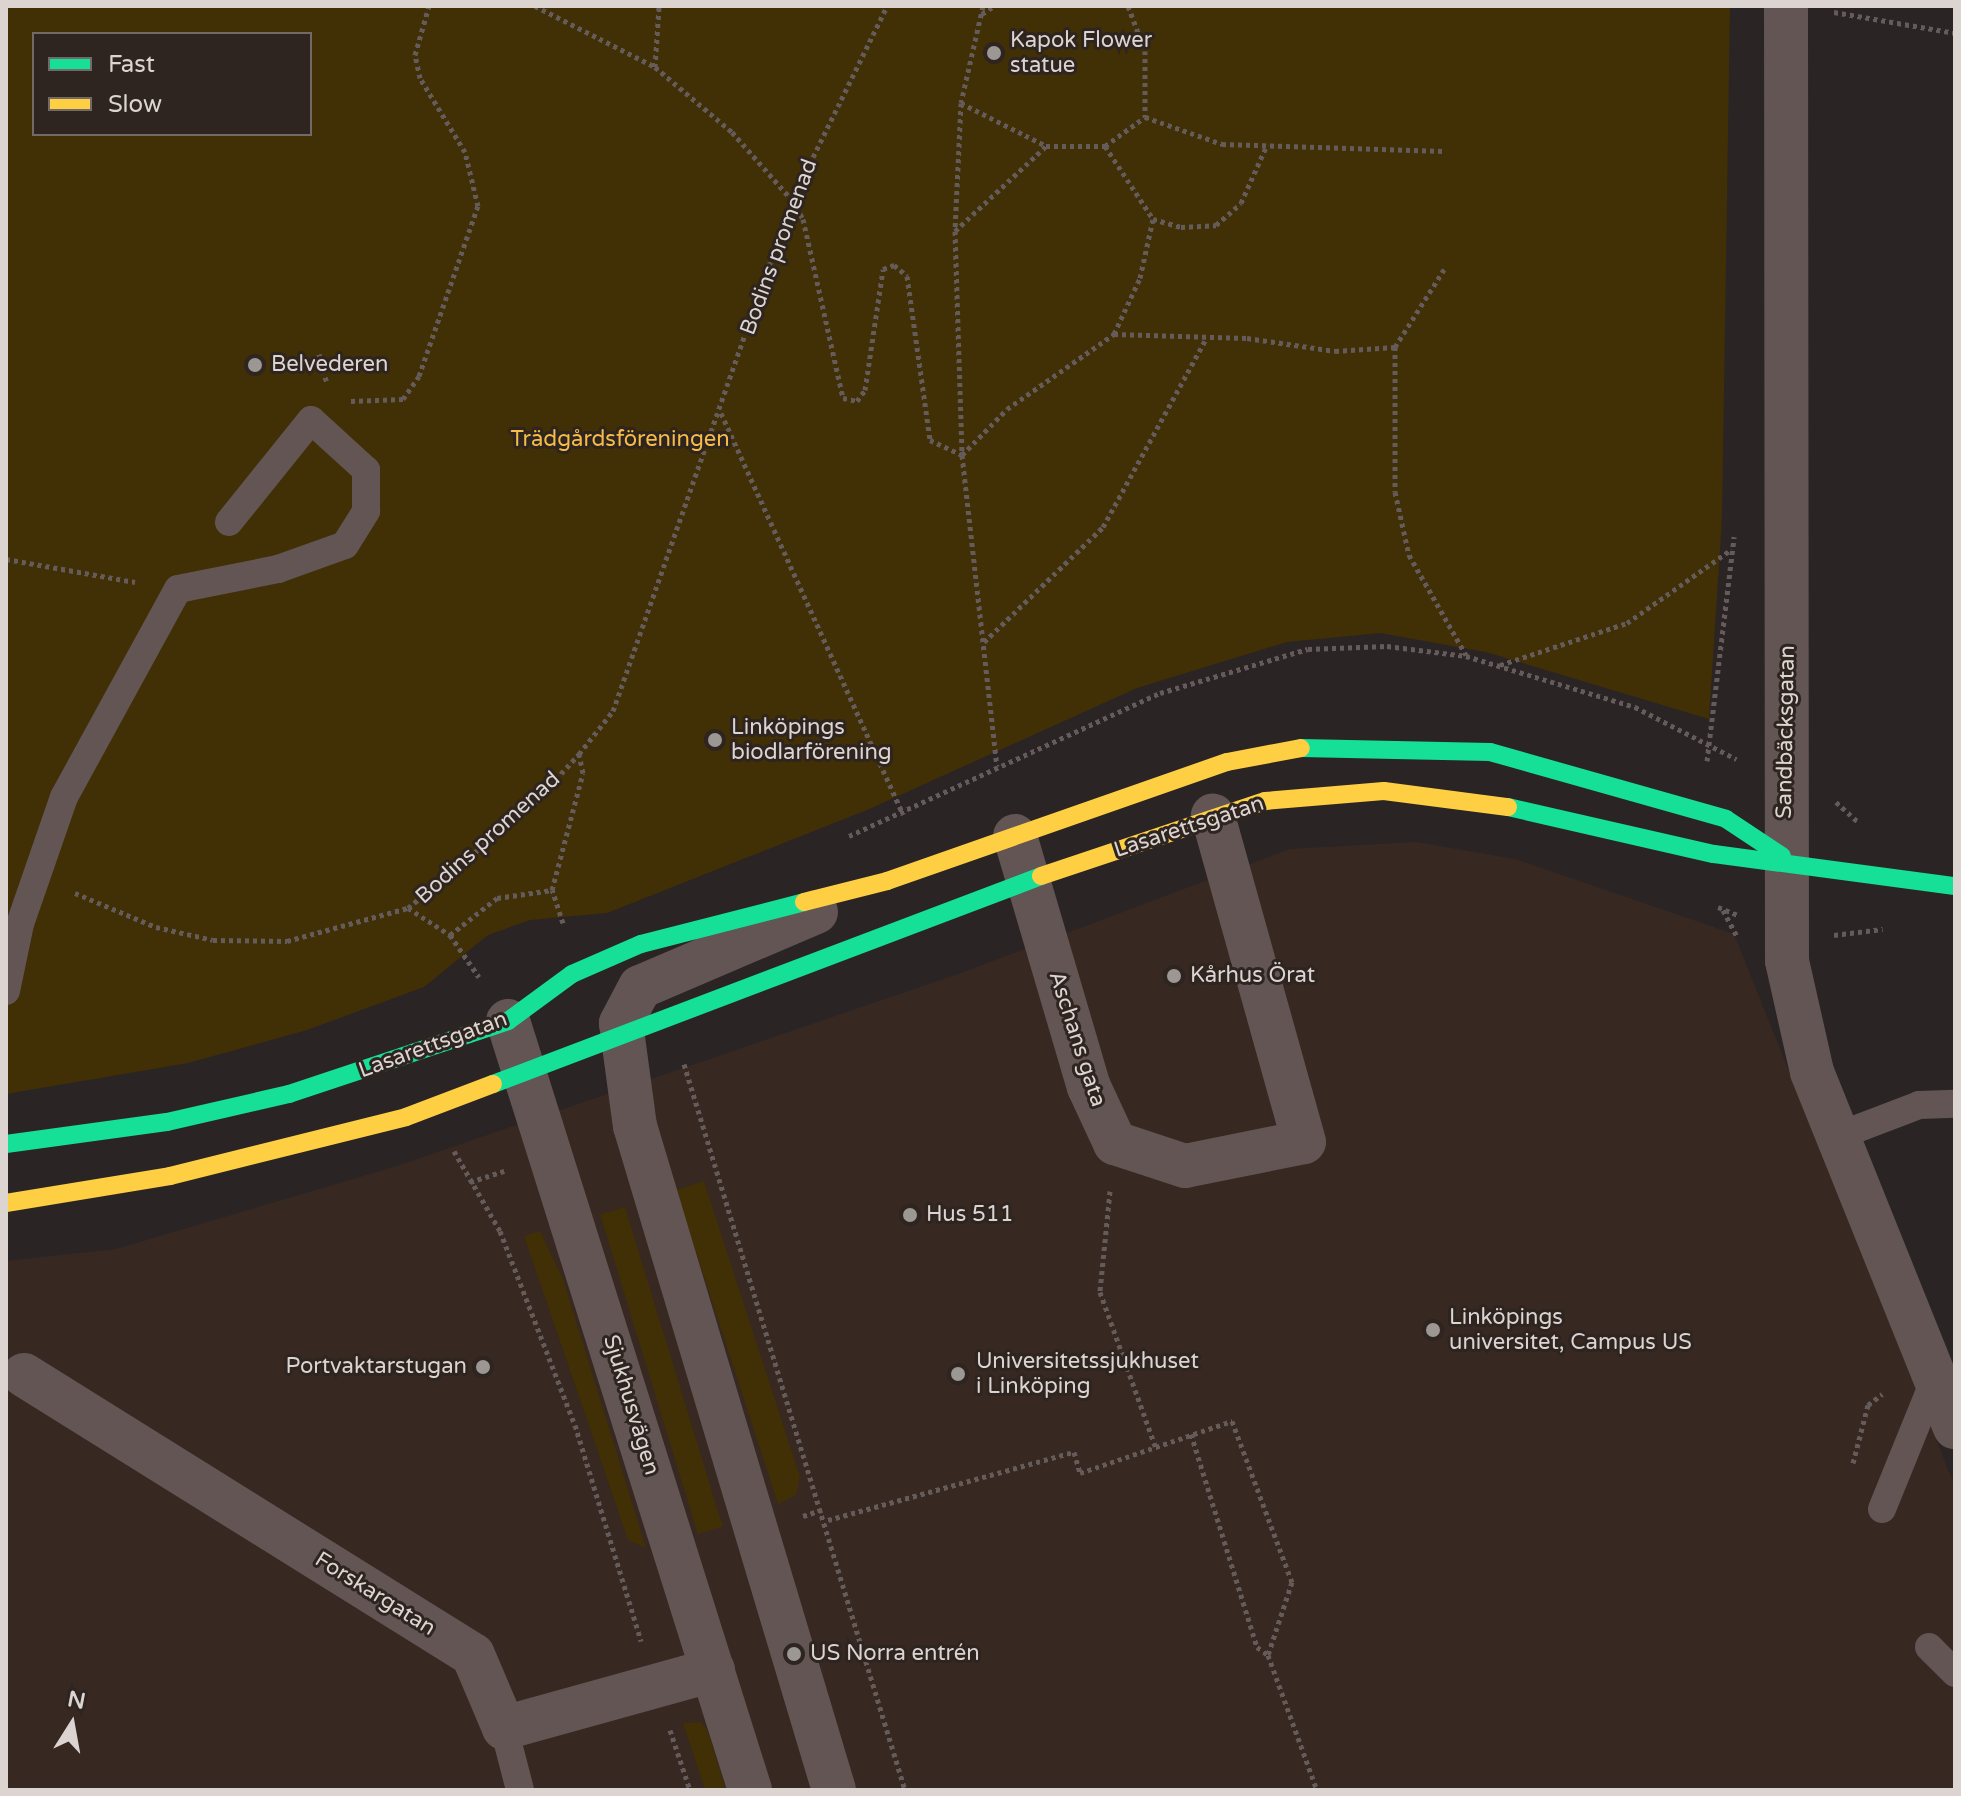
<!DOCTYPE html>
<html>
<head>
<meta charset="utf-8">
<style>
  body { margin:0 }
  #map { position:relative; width:1961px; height:1796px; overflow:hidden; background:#2a2524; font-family:"Varela Round",sans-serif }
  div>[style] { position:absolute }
  .built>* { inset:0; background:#372822 }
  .green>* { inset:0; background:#412f05; transform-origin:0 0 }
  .path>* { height:5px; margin-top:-2.5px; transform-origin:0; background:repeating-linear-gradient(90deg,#645b5a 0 4px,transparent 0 8px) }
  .lane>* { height:28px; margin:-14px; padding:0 14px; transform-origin:14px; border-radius:14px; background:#625554 }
  .street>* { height:44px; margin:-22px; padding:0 22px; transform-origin:22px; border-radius:22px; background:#625554 }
  .fast>* { height:18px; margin:-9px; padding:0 9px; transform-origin:9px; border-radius:9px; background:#16e098 }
  .slow>* { height:18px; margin:-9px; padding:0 9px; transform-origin:9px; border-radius:9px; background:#ffcf43 }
  .dots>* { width:22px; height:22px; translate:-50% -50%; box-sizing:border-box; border:4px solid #2e2420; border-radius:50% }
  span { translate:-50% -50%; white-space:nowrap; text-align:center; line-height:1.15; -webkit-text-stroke:6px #2e2420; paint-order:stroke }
  .poi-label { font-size:22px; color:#dbd4d1 }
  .left { translate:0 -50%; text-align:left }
  .right { translate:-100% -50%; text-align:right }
  .street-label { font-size:22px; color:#dbd4d1 }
  .park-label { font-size:22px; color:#f6bc45 }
  .frame { position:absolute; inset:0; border:8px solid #dbd4d1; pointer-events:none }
  .legend { position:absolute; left:32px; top:32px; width:280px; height:104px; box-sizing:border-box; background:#2e2420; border:2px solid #736a67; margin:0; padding:10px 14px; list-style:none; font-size:24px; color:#dbd4d1 }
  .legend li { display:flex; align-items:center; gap:16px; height:40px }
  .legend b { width:40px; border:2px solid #736a67 }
  .north { position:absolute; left:32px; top:1684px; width:80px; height:80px; -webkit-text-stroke:6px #2e2420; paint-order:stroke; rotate:11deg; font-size:22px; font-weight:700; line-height:32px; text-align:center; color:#dbd4d1 }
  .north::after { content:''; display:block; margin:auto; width:28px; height:36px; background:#dbd4d1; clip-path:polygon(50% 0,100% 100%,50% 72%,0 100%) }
</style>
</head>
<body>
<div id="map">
  <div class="built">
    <i style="clip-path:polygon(1416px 842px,1515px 859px,1734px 934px,1955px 1487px,1955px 1790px,6px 1790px,6px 1261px,116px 1249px,394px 1167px,961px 973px,1290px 849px)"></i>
  </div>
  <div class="green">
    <i style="clip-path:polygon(evenodd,6px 6px,1730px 6px,1722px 518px,1709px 719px,1486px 652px,1380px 633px,1287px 642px,1137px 688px,867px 810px,607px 913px,530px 920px,488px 935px,424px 987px,307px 1030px,188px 1063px,6px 1094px,6px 6px,34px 34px,310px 34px,310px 134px,34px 134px,34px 34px)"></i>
    <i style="clip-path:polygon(704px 1181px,800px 1477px,796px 1495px,778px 1504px,676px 1190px)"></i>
    <i style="left:625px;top:1207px;width:334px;height:26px;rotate:73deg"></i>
    <i style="clip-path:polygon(540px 1231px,563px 1279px,646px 1548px,628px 1540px,524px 1236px)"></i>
    <i style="clip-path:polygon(700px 1722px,707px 1729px,726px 1790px,705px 1790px,683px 1723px)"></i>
  </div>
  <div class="path">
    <i style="left:535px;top:6px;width:135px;rotate:26.9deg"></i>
    <i style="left:655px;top:67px;width:101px;rotate:40.2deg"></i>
    <i style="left:732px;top:132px;width:91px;rotate:48.6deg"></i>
    <i style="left:792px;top:200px;width:22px;rotate:60deg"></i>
    <i style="left:803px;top:219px;width:183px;rotate:77.4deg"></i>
    <i style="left:843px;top:398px;width:14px;rotate:12deg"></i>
    <i style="left:857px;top:401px;width:14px;rotate:-54deg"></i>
    <i style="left:865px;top:390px;width:122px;rotate:-81.5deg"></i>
    <i style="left:883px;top:269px;width:12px;rotate:-20deg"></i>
    <i style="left:894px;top:265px;width:17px;rotate:40deg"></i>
    <i style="left:907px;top:276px;width:166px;rotate:82deg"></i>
    <i style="left:930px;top:440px;width:35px;rotate:25deg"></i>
    <i style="left:962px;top:455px;width:64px;rotate:-45.6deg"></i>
    <i style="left:1007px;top:409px;width:131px;rotate:-35deg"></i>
    <i style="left:1114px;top:334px;width:133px;rotate:1.7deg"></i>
    <i style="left:1247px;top:338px;width:89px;rotate:8.4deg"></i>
    <i style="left:1335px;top:351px;width:60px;rotate:-3.8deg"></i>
    <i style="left:1395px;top:347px;width:93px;rotate:-57.7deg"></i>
    <i style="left:983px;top:6px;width:99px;rotate:102.8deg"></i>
    <i style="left:961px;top:103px;width:128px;rotate:92.7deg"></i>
    <i style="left:955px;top:231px;width:224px;rotate:88.2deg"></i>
    <i style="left:962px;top:455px;width:313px;rotate:83.6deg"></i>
    <i style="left:1128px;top:6px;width:48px;rotate:69.3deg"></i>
    <i style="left:1145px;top:51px;width:66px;rotate:90deg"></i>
    <i style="left:1834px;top:12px;width:123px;rotate:9.8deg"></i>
    <i style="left:982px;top:14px;width:14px;rotate:-34deg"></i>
    <i style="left:655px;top:67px;width:61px;rotate:-86.2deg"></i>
    <i style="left:961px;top:103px;width:95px;rotate:26.8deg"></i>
    <i style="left:1105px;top:146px;width:87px;rotate:56.7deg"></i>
    <i style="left:1153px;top:219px;width:29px;rotate:16deg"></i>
    <i style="left:1181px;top:227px;width:35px;rotate:-3deg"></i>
    <i style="left:1216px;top:225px;width:33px;rotate:-41deg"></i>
    <i style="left:1241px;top:203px;width:64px;rotate:-65.9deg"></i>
    <i style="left:955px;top:231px;width:125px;rotate:-43deg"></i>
    <i style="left:1046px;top:146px;width:59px"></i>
    <i style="left:1105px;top:146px;width:49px;rotate:-35.9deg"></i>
    <i style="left:1145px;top:117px;width:82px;rotate:19.3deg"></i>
    <i style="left:1222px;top:144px;width:222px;rotate:1.8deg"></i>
    <i style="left:1114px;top:334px;width:62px;rotate:-65.1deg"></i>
    <i style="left:1140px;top:278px;width:60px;rotate:-77.6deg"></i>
    <i style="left:1395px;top:347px;width:145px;rotate:90deg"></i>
    <i style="left:1395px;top:492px;width:65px;rotate:77.5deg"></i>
    <i style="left:1409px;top:555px;width:115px;rotate:60.3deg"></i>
    <i style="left:319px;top:354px;width:30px;rotate:75deg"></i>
    <i style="left:351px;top:401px;width:52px;rotate:-2.2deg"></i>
    <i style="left:403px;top:399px;width:28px;rotate:-55deg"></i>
    <i style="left:419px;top:376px;width:180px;rotate:-70.9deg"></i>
    <i style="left:478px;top:206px;width:56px;rotate:-103.5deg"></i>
    <i style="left:465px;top:152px;width:87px;rotate:-121.3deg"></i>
    <i style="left:420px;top:78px;width:24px;rotate:-102deg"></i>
    <i style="left:415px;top:55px;width:51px;rotate:-74.1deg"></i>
    <i style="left:721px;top:413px;width:441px;rotate:65.6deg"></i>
    <i style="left:6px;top:559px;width:131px;rotate:10.1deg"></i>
    <i style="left:984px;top:642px;width:165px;rotate:-44deg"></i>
    <i style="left:1103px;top:527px;width:214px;rotate:-61.3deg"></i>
    <i style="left:1500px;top:665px;width:134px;rotate:-18.3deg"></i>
    <i style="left:1627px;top:623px;width:128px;rotate:-35.2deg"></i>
    <i style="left:1707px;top:761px;width:226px;rotate:-83.1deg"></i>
    <i style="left:1836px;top:802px;width:30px;rotate:42deg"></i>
    <i style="left:849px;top:836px;width:342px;rotate:-24.7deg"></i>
    <i style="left:1160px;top:693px;width:154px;rotate:-16.6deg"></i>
    <i style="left:1308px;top:649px;width:79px;rotate:-2.2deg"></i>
    <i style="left:1387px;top:646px;width:80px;rotate:7.2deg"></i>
    <i style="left:1466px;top:656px;width:177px;rotate:16.8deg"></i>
    <i style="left:1635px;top:707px;width:114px;rotate:27.2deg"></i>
    <i style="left:75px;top:893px;width:88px;rotate:22.8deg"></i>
    <i style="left:156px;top:927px;width:58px;rotate:12.8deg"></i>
    <i style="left:213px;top:940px;width:74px;rotate:0.8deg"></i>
    <i style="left:287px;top:941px;width:125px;rotate:-15.3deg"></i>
    <i style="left:408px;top:908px;width:164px;rotate:-39.8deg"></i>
    <i style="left:534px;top:803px;width:67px;rotate:-47.4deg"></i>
    <i style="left:579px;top:754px;width:55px;rotate:-51.7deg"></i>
    <i style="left:613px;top:711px;width:541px;rotate:-70.69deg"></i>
    <i style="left:792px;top:200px;width:216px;rotate:-63.9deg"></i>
    <i style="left:1718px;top:907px;width:22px;rotate:22deg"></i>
    <i style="left:408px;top:908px;width:50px;rotate:32.7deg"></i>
    <i style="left:450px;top:935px;width:51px;rotate:55.4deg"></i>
    <i style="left:1723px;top:910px;width:30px;rotate:62deg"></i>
    <i style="left:563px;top:923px;width:35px;rotate:-108deg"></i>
    <i style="left:552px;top:890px;width:121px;rotate:-75.2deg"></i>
    <i style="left:583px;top:773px;width:19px;rotate:-102deg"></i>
    <i style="left:450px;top:935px;width:60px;rotate:-38.2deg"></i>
    <i style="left:497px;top:898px;width:56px;rotate:-8.3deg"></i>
    <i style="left:1834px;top:935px;width:49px;rotate:-7deg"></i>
    <i style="left:684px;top:1064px;width:759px;rotate:73.07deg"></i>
    <i style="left:454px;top:1151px;width:92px;rotate:60.1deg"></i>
    <i style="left:500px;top:1231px;width:208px;rotate:68.9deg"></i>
    <i style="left:575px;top:1425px;width:226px;rotate:73deg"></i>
    <i style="left:470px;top:1182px;width:36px;rotate:-18deg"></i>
    <i style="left:1110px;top:1191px;width:101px;rotate:95.7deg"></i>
    <i style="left:1100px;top:1292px;width:164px;rotate:70.3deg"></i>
    <i style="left:1191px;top:1434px;width:223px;rotate:72.8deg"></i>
    <i style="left:1257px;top:1647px;width:14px;rotate:36deg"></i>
    <i style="left:1853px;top:1463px;width:60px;rotate:-75.5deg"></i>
    <i style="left:1868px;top:1405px;width:18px;rotate:-38deg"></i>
    <i style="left:803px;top:1516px;width:22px;rotate:-18deg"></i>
    <i style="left:828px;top:1520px;width:255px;rotate:-15.5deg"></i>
    <i style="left:1074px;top:1452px;width:22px;rotate:74deg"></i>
    <i style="left:1080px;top:1473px;width:161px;rotate:-18.9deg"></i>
    <i style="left:1232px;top:1421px;width:172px;rotate:69.6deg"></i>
    <i style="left:1292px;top:1582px;width:77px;rotate:108.2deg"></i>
    <i style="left:1268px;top:1655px;width:144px;rotate:70.1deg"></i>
    <i style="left:670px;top:1730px;width:63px;rotate:71.6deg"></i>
  </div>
  <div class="lane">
    <i style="left:6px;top:991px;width:68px;rotate:-78.2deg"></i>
    <i style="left:20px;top:924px;width:134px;rotate:-70.9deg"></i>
    <i style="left:64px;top:797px;width:237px;rotate:-61.3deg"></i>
    <i style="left:178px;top:589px;width:102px;rotate:-11.3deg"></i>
    <i style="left:278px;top:569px;width:71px;rotate:-19.7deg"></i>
    <i style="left:345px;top:545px;width:40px;rotate:-58deg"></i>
    <i style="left:366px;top:511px;width:41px;rotate:-90deg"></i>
    <i style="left:366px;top:470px;width:74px;rotate:-137.7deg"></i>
    <i style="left:311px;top:420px;width:131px;rotate:128.8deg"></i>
    <i style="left:1838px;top:1136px;width:87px;rotate:-20.9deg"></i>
    <i style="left:1919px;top:1105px;width:36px;rotate:-2deg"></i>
    <i style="left:1882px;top:1509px;width:144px;rotate:-67.9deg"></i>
    <i style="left:1929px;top:1647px;width:37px;rotate:45deg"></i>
    <i style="left:504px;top:1728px;width:64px;rotate:75.5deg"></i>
  </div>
  <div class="street">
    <i style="left:1786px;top:6px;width:955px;rotate:89.94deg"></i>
    <i style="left:1787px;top:961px;width:114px;rotate:77.3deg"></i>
    <i style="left:1812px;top:1072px;width:383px;rotate:68.1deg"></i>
    <i style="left:1015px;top:836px;width:262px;rotate:73.6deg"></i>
    <i style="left:1089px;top:1087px;width:62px;rotate:65.1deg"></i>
    <i style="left:1115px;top:1143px;width:74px;rotate:18.2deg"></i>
    <i style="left:1185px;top:1166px;width:121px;rotate:-11.4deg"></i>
    <i style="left:1304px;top:1142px;width:339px;rotate:-105.6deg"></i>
    <i style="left:816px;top:912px;width:191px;rotate:156.9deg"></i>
    <i style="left:640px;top:987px;width:41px;rotate:117.8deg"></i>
    <i style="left:621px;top:1023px;width:104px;rotate:82.3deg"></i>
    <i style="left:635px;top:1126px;width:693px;rotate:73.32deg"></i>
    <i style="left:508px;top:1021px;width:806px;rotate:72.53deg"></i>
    <i style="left:24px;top:1375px;width:529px;rotate:31.95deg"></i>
    <i style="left:473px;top:1655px;width:79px;rotate:67deg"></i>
    <i style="left:504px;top:1728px;width:217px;rotate:-15.5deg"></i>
  </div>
  <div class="fast">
    <i style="left:1301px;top:748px;width:189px;rotate:1.2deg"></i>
    <i style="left:1490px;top:752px;width:245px;rotate:15.8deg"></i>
    <i style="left:1726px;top:819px;width:67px;rotate:33.5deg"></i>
    <i style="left:1508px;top:807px;width:211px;rotate:12.9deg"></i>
    <i style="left:1714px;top:854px;width:243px;rotate:7.6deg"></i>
    <i style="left:493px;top:1084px;width:586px;rotate:-20.78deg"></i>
    <i style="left:6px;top:1144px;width:162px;rotate:-7.8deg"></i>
    <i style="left:167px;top:1122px;width:125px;rotate:-12.9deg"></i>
    <i style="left:289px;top:1094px;width:231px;rotate:-18.4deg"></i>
    <i style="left:508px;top:1021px;width:79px;rotate:-36.3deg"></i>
    <i style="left:572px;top:974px;width:75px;rotate:-23.5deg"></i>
    <i style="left:641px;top:944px;width:168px;rotate:-14.4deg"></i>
  </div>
  <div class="slow">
    <i style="left:1041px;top:876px;width:236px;rotate:-18.5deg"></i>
    <i style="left:1265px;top:801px;width:119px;rotate:-4.8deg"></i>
    <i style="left:1384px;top:791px;width:125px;rotate:7.4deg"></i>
    <i style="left:804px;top:902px;width:86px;rotate:-14.2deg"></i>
    <i style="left:887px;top:881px;width:360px;rotate:-19.3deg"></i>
    <i style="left:1227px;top:762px;width:75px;rotate:-10.7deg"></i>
    <i style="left:6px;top:1203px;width:166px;rotate:-9.3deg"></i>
    <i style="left:170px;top:1176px;width:243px;rotate:-14deg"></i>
    <i style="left:406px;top:1117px;width:93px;rotate:-20.8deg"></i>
  </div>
  <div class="dots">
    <i style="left:994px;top:53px;background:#9d9794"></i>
    <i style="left:255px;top:365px;background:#9d9794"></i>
    <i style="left:715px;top:740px;background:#9d9794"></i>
    <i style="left:1174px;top:976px;background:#9d9794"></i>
    <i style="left:910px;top:1215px;background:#9d9794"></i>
    <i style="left:1433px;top:1330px;background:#9d9794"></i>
    <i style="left:483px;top:1367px;background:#9d9794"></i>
    <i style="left:958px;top:1374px;background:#9d9794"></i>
    <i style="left:794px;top:1654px;background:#9d9794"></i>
  </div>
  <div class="poi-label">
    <span class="left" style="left:1010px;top:53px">Kapok Flower<br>statue</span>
    <span class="left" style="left:271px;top:365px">Belvederen</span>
    <span class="left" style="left:731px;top:740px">Linköpings<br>biodlarförening</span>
    <span class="left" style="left:1190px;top:976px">Kårhus Örat</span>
    <span class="left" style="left:926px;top:1215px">Hus 511</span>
    <span class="left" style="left:1449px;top:1330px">Linköpings<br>universitet, Campus US</span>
    <span class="left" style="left:976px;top:1374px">Universitetssjukhuset<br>i Linköping</span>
    <span class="right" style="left:467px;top:1367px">Portvaktarstugan</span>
    <span class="left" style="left:810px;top:1654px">US Norra entrén</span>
  </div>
  <div class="street-label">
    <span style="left:779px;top:247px;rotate:-70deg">Bodins promenad</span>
    <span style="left:1786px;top:732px;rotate:-89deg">Sandbäcksgatan</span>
    <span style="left:1189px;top:827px;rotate:-18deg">Lasarettsgatan</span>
    <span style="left:488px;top:838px;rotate:-42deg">Bodins promenad</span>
    <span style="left:1077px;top:1039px;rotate:72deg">Aschans gata</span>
    <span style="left:433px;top:1045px;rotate:-20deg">Lasarettsgatan</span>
    <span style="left:631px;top:1405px;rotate:73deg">Sjukhusvägen</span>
    <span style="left:375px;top:1594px;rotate:32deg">Forskargatan</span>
  </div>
  <div class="park-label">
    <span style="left:620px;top:440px">Trädgårdsföreningen</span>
  </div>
  <div class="frame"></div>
  <ul class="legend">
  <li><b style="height:10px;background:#16e098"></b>Fast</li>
  <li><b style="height:10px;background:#ffcf43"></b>Slow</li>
  </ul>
  <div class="north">N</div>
</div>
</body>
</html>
